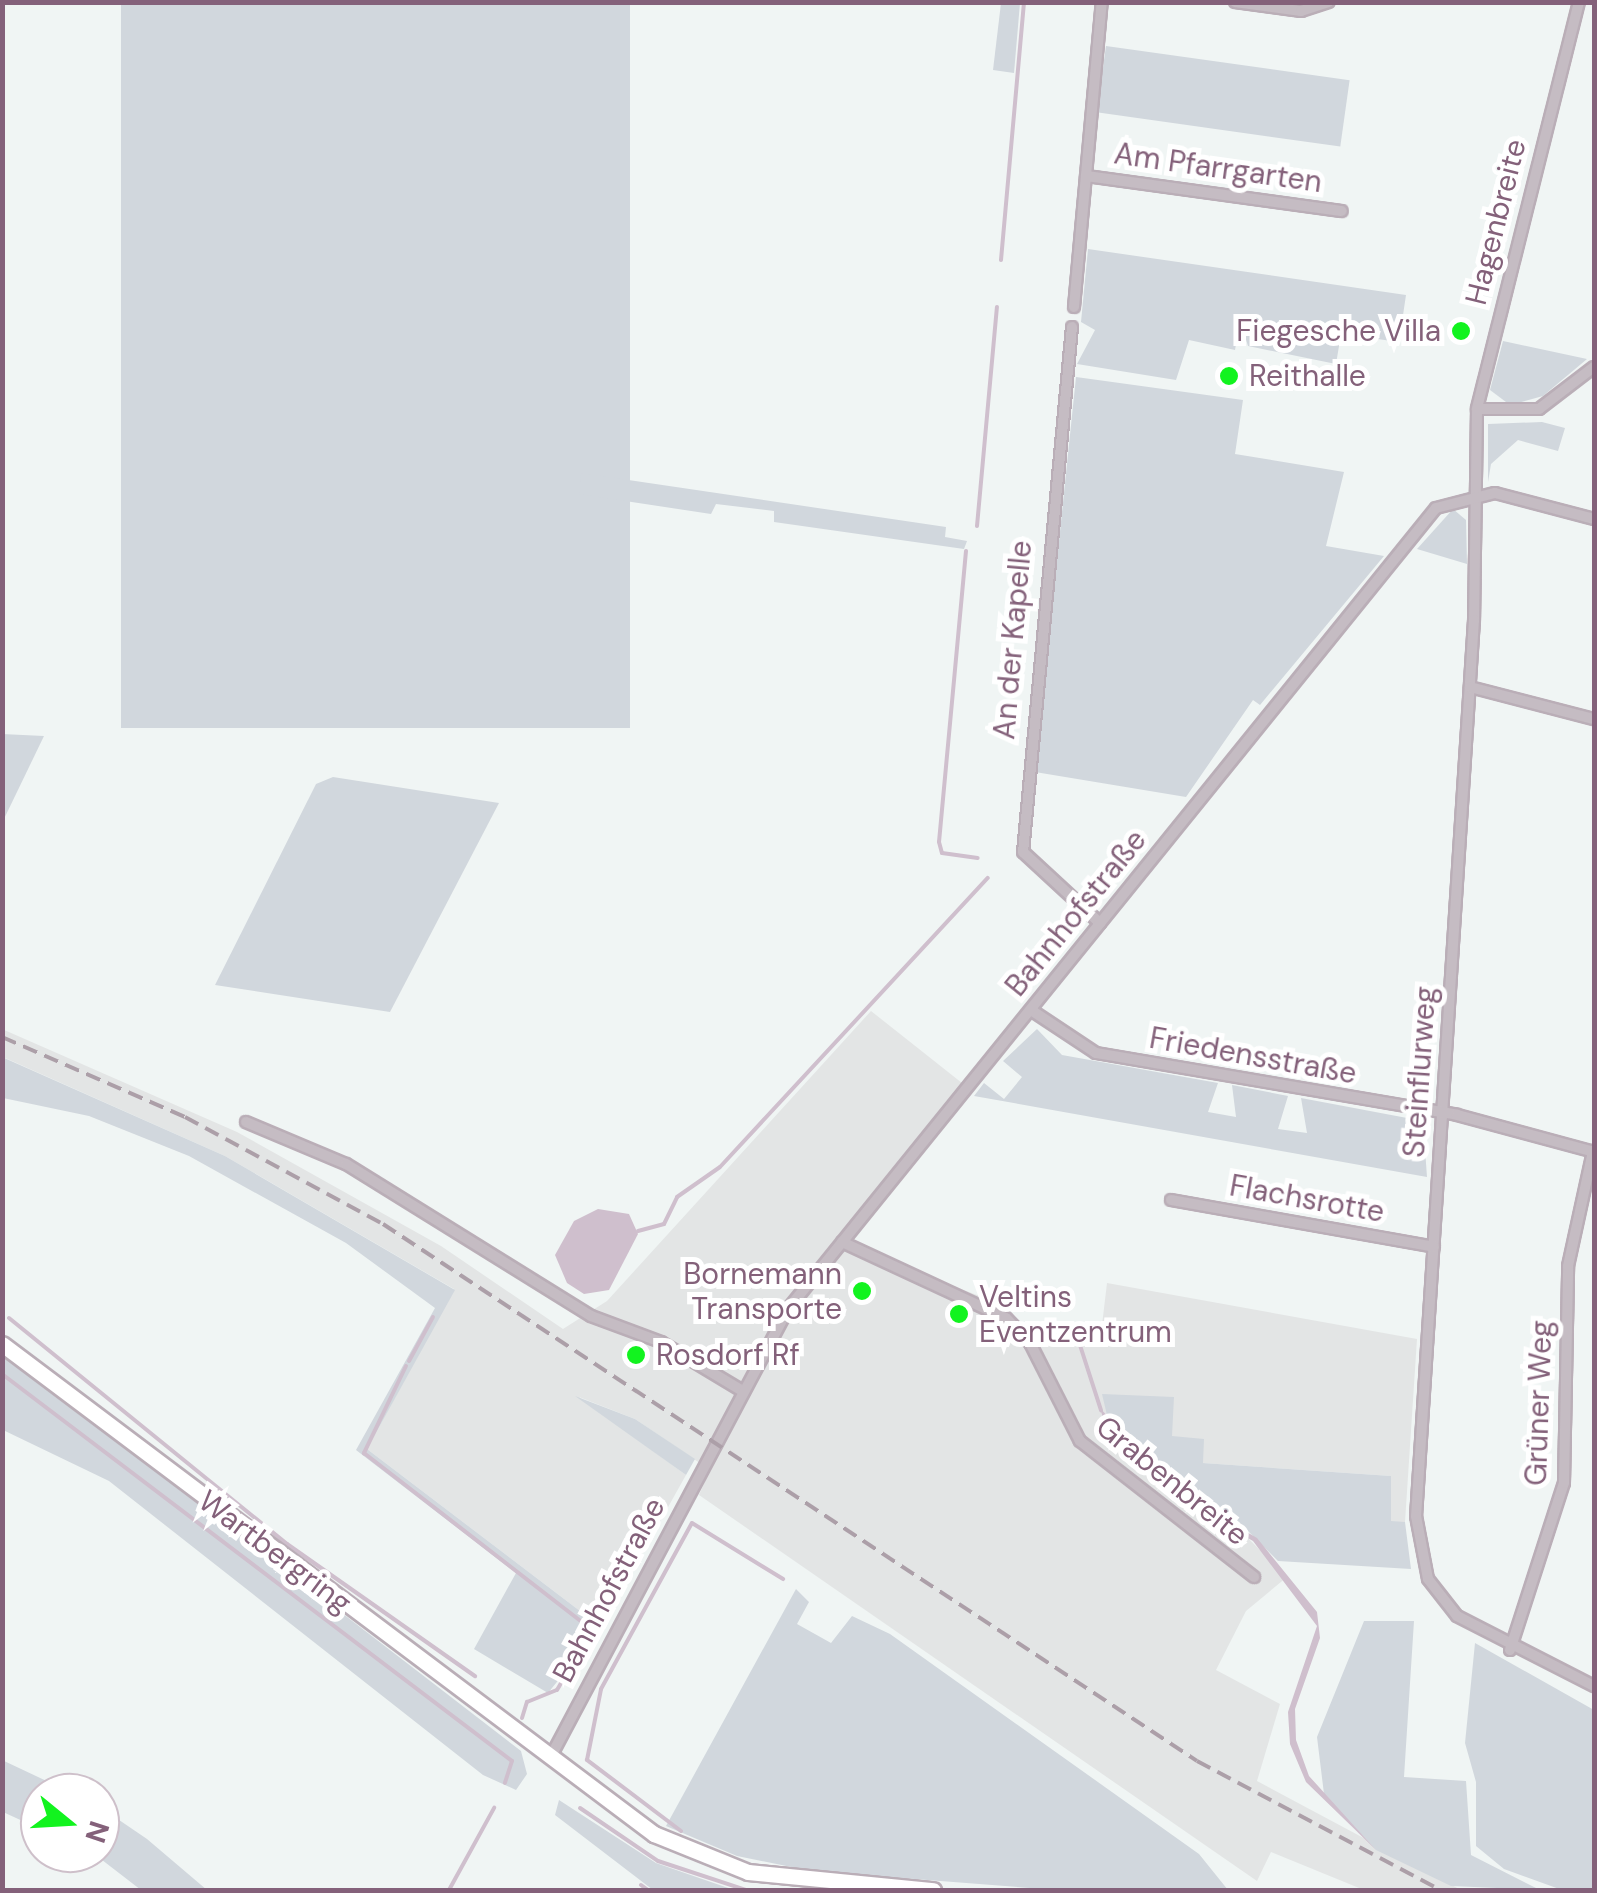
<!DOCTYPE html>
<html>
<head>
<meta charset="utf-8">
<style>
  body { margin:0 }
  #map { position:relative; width:1597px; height:1893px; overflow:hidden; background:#f0f5f4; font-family:"DM Sans",sans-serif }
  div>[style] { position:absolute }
  .built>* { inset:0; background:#e3e5e5 }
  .green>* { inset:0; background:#d1d7dd; transform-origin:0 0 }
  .water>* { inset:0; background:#cfbfcd }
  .stream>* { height:4px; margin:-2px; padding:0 2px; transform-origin:2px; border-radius:2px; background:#cfbfcd }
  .roads { filter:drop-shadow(2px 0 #baaeb7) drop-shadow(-2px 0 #baaeb7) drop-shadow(0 2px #baaeb7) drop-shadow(0 -2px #baaeb7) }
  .street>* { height:10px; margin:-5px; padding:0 5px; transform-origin:5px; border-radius:5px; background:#c5bcc3 }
  .secondary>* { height:15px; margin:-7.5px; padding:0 7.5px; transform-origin:7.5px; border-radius:7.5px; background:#fff }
  .rail>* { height:4px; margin-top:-2px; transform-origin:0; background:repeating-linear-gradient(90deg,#ac9fa8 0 15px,transparent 0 23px) }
  .dots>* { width:28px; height:28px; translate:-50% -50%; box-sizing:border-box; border:5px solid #fff; border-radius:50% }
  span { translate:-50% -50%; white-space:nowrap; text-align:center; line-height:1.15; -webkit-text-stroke:10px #fff; paint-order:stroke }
  .street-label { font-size:30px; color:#84617a }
  .poi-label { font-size:30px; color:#84617a }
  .right { translate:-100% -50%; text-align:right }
  .left { translate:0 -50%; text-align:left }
  .frame { position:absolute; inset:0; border:5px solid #84617a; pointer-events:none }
  .north { position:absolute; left:20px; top:1773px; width:100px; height:100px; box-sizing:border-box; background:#fff; border:2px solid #cec0ca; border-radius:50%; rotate:108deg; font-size:28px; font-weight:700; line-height:40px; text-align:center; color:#84617a }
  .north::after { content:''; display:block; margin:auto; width:35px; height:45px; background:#12f31f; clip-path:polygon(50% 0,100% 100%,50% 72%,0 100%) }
</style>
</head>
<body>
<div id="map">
  <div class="built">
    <i style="clip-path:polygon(871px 1011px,962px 1083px,836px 1241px,982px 1297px,1025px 1324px,1100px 1342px,1107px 1283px,1417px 1339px,1405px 1522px,1391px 1522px,1391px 1476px,1203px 1463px,1103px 1394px,1287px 1577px,1246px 1611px,1216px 1670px,1280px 1704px,1257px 1781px,1461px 1890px,1364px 1890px,1271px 1852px,1257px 1881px,699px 1495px,710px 1470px,635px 1419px,579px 1397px,686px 1475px,601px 1627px,367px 1449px,454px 1289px,225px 1156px,3px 1057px,2px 1029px,237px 1132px,441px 1246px,563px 1329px,607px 1301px)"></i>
  </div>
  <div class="green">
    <i style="left:121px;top:3px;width:509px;height:725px"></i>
    <i style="clip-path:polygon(1001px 3px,1020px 3px,1014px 73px,993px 70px)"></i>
    <i style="left:1106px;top:46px;width:246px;height:67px;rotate:8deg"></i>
    <i style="clip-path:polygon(1088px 249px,1406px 295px,1399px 342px,1341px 334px,1336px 364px,1248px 346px,1240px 321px,1235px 350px,1189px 340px,1176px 380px,1077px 364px,1095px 330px,1081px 322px)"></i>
    <i style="clip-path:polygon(1503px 341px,1587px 359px,1543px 396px,1510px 405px,1490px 390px)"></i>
    <i style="clip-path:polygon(1076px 377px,1243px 400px,1235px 454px,1344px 472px,1326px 546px,1384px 556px,1260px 705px,1253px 700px,1186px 797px,1035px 772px)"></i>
    <i style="clip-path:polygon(1542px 422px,1565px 428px,1558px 451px,1518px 440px,1491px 464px,1488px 482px,1488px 424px)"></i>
    <i style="clip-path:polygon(581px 473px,946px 527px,945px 537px,967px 541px,964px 549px,774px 522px,774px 511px,716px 504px,711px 514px,579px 494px)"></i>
    <i style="clip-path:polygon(1453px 509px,1466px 520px,1467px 564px,1417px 549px)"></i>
    <i style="clip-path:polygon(2px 734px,44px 736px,3px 821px,2px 821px)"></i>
    <i style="clip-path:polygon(333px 777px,499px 803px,390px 1012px,215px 985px,316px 784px)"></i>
    <i style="clip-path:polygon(1037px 1029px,1062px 1055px,1218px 1083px,1208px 1112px,1236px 1117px,1232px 1085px,1288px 1096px,1278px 1129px,1307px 1133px,1301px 1098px,1423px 1121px,1427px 1177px,974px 1096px,984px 1083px,1004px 1099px,1022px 1077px,1003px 1061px)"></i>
    <i style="clip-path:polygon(2px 1057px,225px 1156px,455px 1290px,367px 1449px,601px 1627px,548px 1693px,474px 1649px,516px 1573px,356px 1450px,435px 1308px,346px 1243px,189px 1156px,89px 1116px,3px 1098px)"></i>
    <i style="clip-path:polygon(2px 1351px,521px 1751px,527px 1774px,516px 1790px,483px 1775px,109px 1481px,3px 1430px)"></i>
    <i style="clip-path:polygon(1102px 1394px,1174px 1397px,1172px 1436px,1204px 1439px,1203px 1463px,1391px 1476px,1391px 1521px,1405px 1522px,1411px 1569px,1278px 1561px,1248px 1531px,1168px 1483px,1110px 1428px)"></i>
    <i style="clip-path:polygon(575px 1396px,635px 1419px,695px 1459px,686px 1475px)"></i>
    <i style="clip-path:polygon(796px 1589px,809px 1602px,797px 1624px,831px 1643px,852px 1616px,890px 1634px,1199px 1854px,1228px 1890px,1056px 1890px,811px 1871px,737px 1856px,666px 1826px)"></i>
    <i style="clip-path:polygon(1364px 1621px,1414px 1621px,1404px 1777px,1466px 1781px,1471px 1855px,1540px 1890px,1451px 1886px,1376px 1850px,1324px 1794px,1317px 1737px)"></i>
    <i style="clip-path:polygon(1475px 1643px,1594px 1710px,1594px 1890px,1562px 1890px,1504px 1869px,1476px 1846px,1476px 1782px,1465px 1743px)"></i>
    <i style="clip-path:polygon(2px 1760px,72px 1793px,40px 1793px,40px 1829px,3px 1812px)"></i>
    <i style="clip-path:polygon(559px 1800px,656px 1863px,734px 1890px,653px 1890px,555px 1815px)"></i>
    <i style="clip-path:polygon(100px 1807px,147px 1839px,207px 1890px,141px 1890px,93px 1853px,100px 1853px)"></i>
  </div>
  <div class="water">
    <i style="clip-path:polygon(598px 1209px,629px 1214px,638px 1234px,609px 1290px,584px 1294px,567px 1283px,555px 1255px,574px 1221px)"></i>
    <i style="clip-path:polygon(1100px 1408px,1176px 1491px,1257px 1538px,1317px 1612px,1320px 1638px,1295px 1709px,1296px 1740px,1309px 1776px,1376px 1850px,1306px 1782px,1290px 1744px,1288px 1712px,1317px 1626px,1253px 1541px,1165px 1490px,1107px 1431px)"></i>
  </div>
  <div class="stream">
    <i style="left:1001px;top:260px;width:259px;rotate:-84.9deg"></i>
    <i style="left:977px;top:526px;width:220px;rotate:-84.8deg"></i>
    <i style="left:966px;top:551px;width:292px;rotate:95.3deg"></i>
    <i style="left:939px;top:842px;width:11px;rotate:75deg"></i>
    <i style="left:942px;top:853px;width:36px;rotate:8deg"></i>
    <i style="left:638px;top:1231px;width:27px;rotate:-15deg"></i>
    <i style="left:664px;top:1224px;width:30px;rotate:-64deg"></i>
    <i style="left:677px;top:1197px;width:52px;rotate:-34.9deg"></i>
    <i style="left:720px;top:1167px;width:394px;rotate:-47.2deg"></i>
    <i style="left:9px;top:1318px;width:358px;rotate:39.1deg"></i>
    <i style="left:287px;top:1544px;width:230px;rotate:35.1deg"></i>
    <i style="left:1078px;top:1339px;width:75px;rotate:72.1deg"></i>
    <i style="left:409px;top:1361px;width:50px;rotate:-61.4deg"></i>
    <i style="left:406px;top:1366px;width:97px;rotate:115.8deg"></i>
    <i style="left:364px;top:1453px;width:277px;rotate:37.8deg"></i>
    <i style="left:2px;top:1374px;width:640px;rotate:37.19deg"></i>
    <i style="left:512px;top:1761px;width:23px;rotate:108deg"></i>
    <i style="left:522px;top:1718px;width:17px;rotate:-73deg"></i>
    <i style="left:527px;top:1702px;width:32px;rotate:-22deg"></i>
    <i style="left:557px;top:1690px;width:48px;rotate:-59.7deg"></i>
    <i style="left:580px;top:1808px;width:94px;rotate:34.2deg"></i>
    <i style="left:658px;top:1861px;width:93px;rotate:18.2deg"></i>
    <i style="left:681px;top:1831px;width:118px;rotate:-142.9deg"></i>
    <i style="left:587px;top:1760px;width:72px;rotate:-78.8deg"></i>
    <i style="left:601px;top:1689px;width:189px;rotate:-61.3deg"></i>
    <i style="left:692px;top:1523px;width:107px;rotate:31.6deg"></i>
    <i style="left:641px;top:1885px;width:9px;rotate:36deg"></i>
    <i style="left:449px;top:1890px;width:94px;rotate:-61.2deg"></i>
  </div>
  <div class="roads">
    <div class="street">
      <i style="left:1235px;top:2px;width:67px;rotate:7.8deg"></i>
      <i style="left:1301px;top:11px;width:29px;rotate:-18deg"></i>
      <i style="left:1579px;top:2px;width:420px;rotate:104.1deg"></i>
      <i style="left:1477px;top:409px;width:211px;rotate:90.8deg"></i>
      <i style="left:1474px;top:620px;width:898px;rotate:93.7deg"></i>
      <i style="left:1416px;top:1516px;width:64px;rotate:79.2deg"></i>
      <i style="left:1428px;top:1579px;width:47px;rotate:51.9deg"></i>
      <i style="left:1457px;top:1616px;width:154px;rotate:27.1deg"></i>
      <i style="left:1086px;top:176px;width:258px;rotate:7.8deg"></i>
      <i style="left:1074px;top:307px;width:306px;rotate:-84.8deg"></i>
      <i style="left:1072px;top:327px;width:527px;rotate:95.33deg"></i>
      <i style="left:1023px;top:852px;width:105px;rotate:42.7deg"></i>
      <i style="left:1477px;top:409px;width:62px"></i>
      <i style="left:1539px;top:409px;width:69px;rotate:-37.4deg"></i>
      <i style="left:1470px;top:687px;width:128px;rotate:14.5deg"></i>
      <i style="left:1031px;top:1010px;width:78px;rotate:33.5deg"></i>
      <i style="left:1096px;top:1053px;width:366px;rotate:9.7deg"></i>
      <i style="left:1457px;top:1115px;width:142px;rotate:15.1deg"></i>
      <i style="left:246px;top:1122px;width:108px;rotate:22.8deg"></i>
      <i style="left:346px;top:1164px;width:288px;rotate:31.8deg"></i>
      <i style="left:591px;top:1316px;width:75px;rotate:20.4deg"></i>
      <i style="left:661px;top:1342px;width:93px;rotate:31deg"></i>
      <i style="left:1171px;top:1200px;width:267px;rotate:10.1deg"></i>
      <i style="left:842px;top:1242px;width:181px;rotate:24.9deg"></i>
      <i style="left:1006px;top:1318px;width:35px;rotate:46deg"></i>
      <i style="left:1030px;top:1343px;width:110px;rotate:63deg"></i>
      <i style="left:1080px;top:1441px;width:221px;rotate:38deg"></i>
      <i style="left:1510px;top:1650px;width:176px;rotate:-72.1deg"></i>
      <i style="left:1564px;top:1483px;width:217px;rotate:-88.9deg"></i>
      <i style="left:1568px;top:1266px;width:118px;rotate:-77.7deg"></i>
      <i style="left:550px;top:1758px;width:508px;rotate:-62.07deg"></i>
      <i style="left:788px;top:1309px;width:1030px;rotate:-51.03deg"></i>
      <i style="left:1436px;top:508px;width:61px;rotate:-14.3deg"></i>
      <i style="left:1495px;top:493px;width:102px;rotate:14.7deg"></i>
    </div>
    <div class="secondary">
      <i style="left:2px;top:1344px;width:816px;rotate:36.93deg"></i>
      <i style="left:654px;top:1834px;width:101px;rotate:22deg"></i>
      <i style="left:748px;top:1872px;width:186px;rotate:5.6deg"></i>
    </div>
  </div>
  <div class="rail">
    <i style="left:2px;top:1037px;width:200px;rotate:23.6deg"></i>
    <i style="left:185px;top:1117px;width:225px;rotate:28.4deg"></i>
    <i style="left:383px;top:1224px;width:975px;rotate:33.41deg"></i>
    <i style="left:1197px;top:1761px;width:276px;rotate:27.9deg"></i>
  </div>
  <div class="dots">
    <i style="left:1461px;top:331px;background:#12f31f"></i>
    <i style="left:1229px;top:376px;background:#12f31f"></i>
    <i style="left:862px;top:1291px;background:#12f31f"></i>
    <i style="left:959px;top:1314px;background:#12f31f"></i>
    <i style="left:636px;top:1355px;background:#12f31f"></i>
  </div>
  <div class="street-label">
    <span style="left:1218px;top:168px;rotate:8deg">Am Pfarrgarten</span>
    <span style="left:1496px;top:222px;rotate:-76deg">Hagenbreite</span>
    <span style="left:1013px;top:640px;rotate:-85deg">An der Kapelle</span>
    <span style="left:1076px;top:913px;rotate:-51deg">Bahnhofstraße</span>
    <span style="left:1253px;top:1056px;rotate:10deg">Friedensstraße</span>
    <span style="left:1420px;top:1072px;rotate:-86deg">Steinflurweg</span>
    <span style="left:1307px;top:1199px;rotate:10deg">Flachsrotte</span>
    <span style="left:1539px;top:1403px;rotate:-88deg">Grüner Weg</span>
    <span style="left:1172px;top:1481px;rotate:39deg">Grabenbreite</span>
    <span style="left:275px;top:1552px;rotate:37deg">Wartbergring</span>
    <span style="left:609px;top:1590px;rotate:-62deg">Bahnhofstraße</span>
  </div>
  <div class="poi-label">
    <span class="right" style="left:1441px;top:331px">Fiegesche Villa</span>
    <span class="left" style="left:1249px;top:376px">Reithalle</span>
    <span class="right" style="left:842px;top:1291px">Bornemann<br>Transporte</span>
    <span class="left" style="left:979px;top:1314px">Veltins<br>Eventzentrum</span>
    <span class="left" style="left:656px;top:1355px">Rosdorf Rf</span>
  </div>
  <div class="frame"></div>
  <div class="north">N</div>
</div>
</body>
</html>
